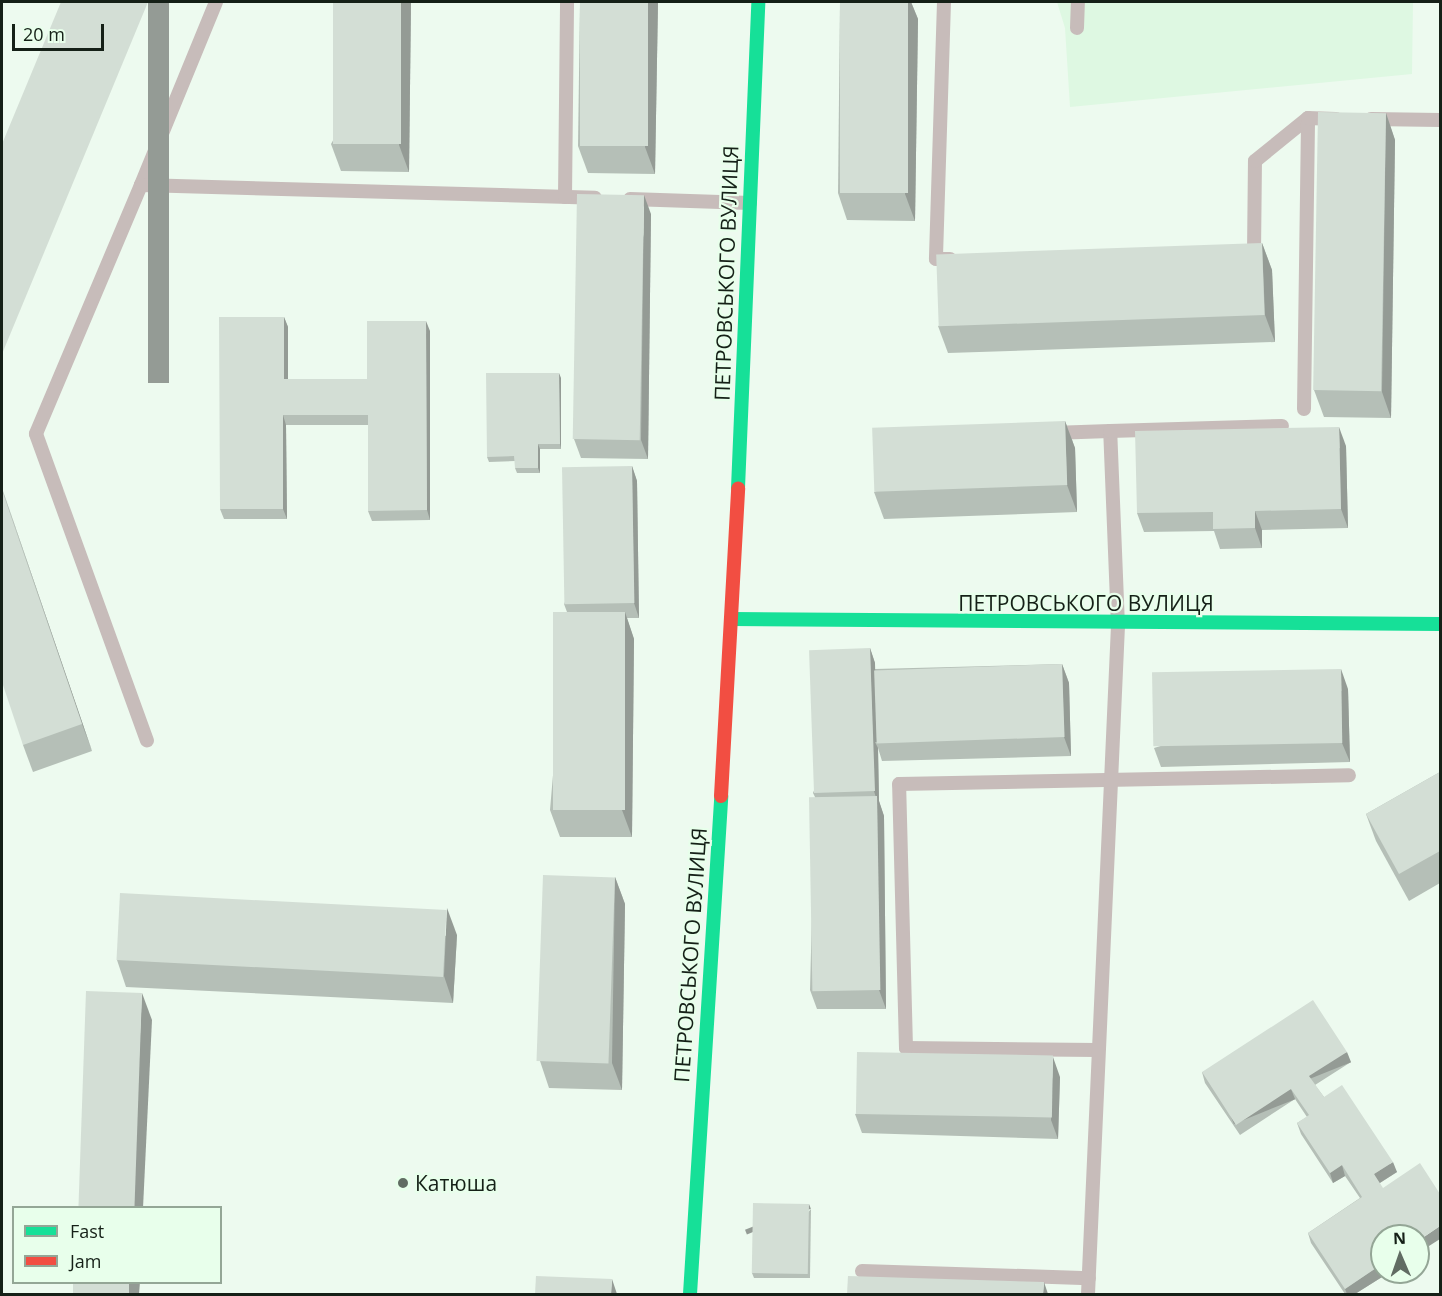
<!DOCTYPE html>
<html>
<head>
<meta charset="utf-8">
<style>
  body { margin:0 }
  #map { position:relative; width:1442px; height:1296px; overflow:hidden; background:#edfaef; font-family:"Open Sans",sans-serif }
  div>[style] { position:absolute }
  .built>* { inset:0; background:#def8e2 }
  .lane>* { height:14px; margin:-7px; padding:0 7px; transform-origin:7px; border-radius:7px; background:#c7bcba }
  .fast>* { height:14px; margin:-7px; padding:0 7px; transform-origin:7px; border-radius:7px; background:#16e098 }
  .jam>* { height:14px; margin:-7px; padding:0 7px; transform-origin:7px; border-radius:7px; background:#f24e42 }
  .wall>* { inset:0; background:#b5bfb7 }
  .shaded-wall>* { inset:0; background:#949b95; transform-origin:0 0 }
  .building>* { inset:0; background:#d3ded5; transform-origin:0 0 }
  .dots>* { width:16px; height:16px; translate:-50% -50%; box-sizing:border-box; border:3px solid #e8ffeb; border-radius:50% }
  span { translate:-50% -50%; white-space:nowrap; text-align:center; line-height:1.15; -webkit-text-stroke:4.5px #e8ffeb; paint-order:stroke }
  .street-label { font-size:21px; color:#152017 }
  .poi-label { font-size:21px; color:#152017 }
  .left { translate:0 -50%; text-align:left }
  .frame { position:absolute; inset:0; border:3px solid #152017; pointer-events:none }
  .legend { position:absolute; left:12px; top:1206px; width:210px; height:78px; box-sizing:border-box; background:#e8ffeb; border:2px solid #94a696; margin:0; padding:8px 10px; list-style:none; font-size:18px; color:#152017 }
  .legend li { display:flex; align-items:center; gap:12px; height:30px }
  .legend b { width:30px; border:2px solid #94a696 }
  .north { position:absolute; left:1370px; top:1224px; width:60px; height:60px; box-sizing:border-box; background:#e8ffeb; border:2px solid #94a696; border-radius:50%; rotate:358deg; font-size:16px; font-weight:700; line-height:24px; text-align:center; color:#152017 }
  .north::after { content:''; display:block; margin:auto; width:21px; height:27px; background:#616c63; clip-path:polygon(50% 0,100% 100%,50% 72%,0 100%) }
  .scale { position:absolute; left:12px; top:24px; width:92px; height:27px; box-sizing:border-box; border:3px solid #152017; border-top:0; padding-left:8px; font-size:18px; line-height:21px; white-space:nowrap; color:#152017; -webkit-text-stroke:4px #e8ffeb; paint-order:stroke }
</style>
</head>
<body>
<div id="map">
  <div class="built">
    <i style="clip-path:polygon(1057px 2px,1413px 2px,1412px 74px,1070px 107px,1065px 28px)"></i>
  </div>
  <div class="lane">
    <i style="left:216px;top:2px;width:198px;rotate:112.3deg"></i>
    <i style="left:141px;top:185px;width:454px;rotate:1.6deg"></i>
    <i style="left:944px;top:2px;width:257px;rotate:91.8deg"></i>
    <i style="left:936px;top:259px;width:14px"></i>
    <i style="left:1077px;top:28px;width:26px;rotate:-88deg"></i>
    <i style="left:1371px;top:119px;width:69px;rotate:0.8deg"></i>
    <i style="left:141px;top:185px;width:270px;rotate:112.9deg"></i>
    <i style="left:36px;top:434px;width:326px;rotate:70.1deg"></i>
    <i style="left:565px;top:197px;width:195px;rotate:-89.4deg"></i>
    <i style="left:630px;top:199px;width:120px;rotate:1.9deg"></i>
    <i style="left:1245px;top:254px;width:9px"></i>
    <i style="left:1254px;top:254px;width:93px;rotate:-89.4deg"></i>
    <i style="left:1255px;top:161px;width:68px;rotate:-39.1deg"></i>
    <i style="left:1304px;top:409px;width:291px;rotate:-89.2deg"></i>
    <i style="left:1308px;top:118px;width:28px;rotate:2deg"></i>
    <i style="left:1052px;top:433px;width:58px;rotate:-2deg"></i>
    <i style="left:1097px;top:1050px;width:191px;rotate:-179.4deg"></i>
    <i style="left:906px;top:1048px;width:264px;rotate:-91.5deg"></i>
    <i style="left:899px;top:784px;width:450px;rotate:-1.1deg"></i>
    <i style="left:862px;top:1271px;width:227px;rotate:1.8deg"></i>
    <i style="left:1088px;top:1294px;width:669px;rotate:-87.43deg"></i>
    <i style="left:1118px;top:626px;width:195px;rotate:-92.3deg"></i>
    <i style="left:1110px;top:431px;width:172px;rotate:-1.7deg"></i>
  </div>
  <div class="fast">
    <i style="left:738px;top:488px;width:486px;rotate:-87.6deg"></i>
    <i style="left:732px;top:619px;width:708px;rotate:0.4deg"></i>
    <i style="left:690px;top:1294px;width:499px;rotate:-86.4deg"></i>
  </div>
  <div class="jam">
    <i style="left:721px;top:796px;width:308px;rotate:-86.8deg"></i>
  </div>
  <div class="wall">
    <i style="clip-path:polygon(411px 2px,409px 172px,341px 171px,331px 144px)"></i>
    <i style="clip-path:polygon(580px 2px,658px 2px,655px 174px,588px 173px,578px 146px)"></i>
    <i style="clip-path:polygon(840px 2px,911px 2px,918px 19px,915px 221px,847px 220px,838px 193px)"></i>
    <i style="clip-path:polygon(1386px 113px,1395px 140px,1391px 418px,1324px 417px,1314px 390px)"></i>
    <i style="clip-path:polygon(651px 214px,648px 459px,581px 458px,574px 439px)"></i>
    <i style="clip-path:polygon(1262px 243px,1272px 270px,1275px 342px,948px 353px,938px 326px)"></i>
    <i style="clip-path:polygon(284px 317px,288px 327px,288px 379px,367px 379px,430px 331px,430px 520px,372px 521px,368px 511px,368px 425px,286px 425px,287px 519px,224px 519px,220px 509px)"></i>
    <i style="clip-path:polygon(561px 378px,561px 449px,540px 449px,540px 473px,517px 473px,515px 468px,515px 461px,489px 462px,487px 457px)"></i>
    <i style="clip-path:polygon(1065px 421px,1075px 448px,1077px 512px,884px 519px,874px 492px)"></i>
    <i style="clip-path:polygon(1346px 446px,1348px 528px,1262px 530px,1262px 548px,1220px 549px,1214px 531px,1144px 532px,1137px 513px)"></i>
    <i style="clip-path:polygon(632px 466px,637px 481px,639px 618px,627px 618px,634px 639px,632px 837px,560px 837px,550px 810px,567px 612px,564px 604px)"></i>
    <i style="clip-path:polygon(2px 488px,92px 751px,33px 772px,23px 745px)"></i>
    <i style="clip-path:polygon(870px 648px,875px 663px,875px 669px,1062px 664px,1069px 683px,1071px 756px,882px 761px,878px 748px,879px 801px,884px 816px,886px 1009px,817px 1009px,810px 990px,815px 797px,813px 793px)"></i>
    <i style="clip-path:polygon(1348px 689px,1350px 762px,1161px 767px,1154px 748px)"></i>
    <i style="clip-path:polygon(1440px 772px,1440px 883px,1409px 901px,1376px 841px,1366px 814px)"></i>
    <i style="clip-path:polygon(615px 877px,625px 904px,622px 1090px,549px 1088px,540px 1061px)"></i>
    <i style="clip-path:polygon(457px 935px,453px 1003px,126px 987px,117px 960px)"></i>
    <i style="clip-path:polygon(1351px 1062px,1315px 1085px,1324px 1097px,1397px 1172px,1380px 1183px,1390px 1272px,1355px 1294px,1345px 1294px,1311px 1243px,1308px 1233px,1360px 1198px,1345px 1176px,1333px 1183px,1301px 1134px,1297px 1123px,1307px 1117px,1295px 1099px,1240px 1135px,1205px 1083px,1202px 1072px)"></i>
    <i style="clip-path:polygon(1060px 1077px,1058px 1139px,862px 1133px,855px 1114px)"></i>
    <i style="clip-path:polygon(811px 1209px,810px 1278px,754px 1278px,752px 1273px)"></i>
  </div>
  <div class="shaded-wall">
    <i style="left:148px;top:2px;width:21px;height:381px"></i>
    <i style="clip-path:polygon(401px 2px,411px 2px,409px 172px,399px 145px)"></i>
    <i style="clip-path:polygon(648px 2px,658px 2px,655px 174px,645px 147px)"></i>
    <i style="clip-path:polygon(908px 2px,911px 2px,918px 19px,915px 221px,905px 194px)"></i>
    <i style="clip-path:polygon(1386px 113px,1395px 140px,1391px 418px,1382px 392px)"></i>
    <i style="clip-path:polygon(644px 195px,651px 214px,648px 459px,641px 440px)"></i>
    <i style="clip-path:polygon(1262px 243px,1272px 270px,1275px 342px,1265px 315px)"></i>
    <i style="clip-path:polygon(284px 317px,288px 327px,288px 389px,284px 379px)"></i>
    <i style="clip-path:polygon(426px 321px,430px 331px,430px 520px,427px 510px)"></i>
    <i style="clip-path:polygon(559px 373px,561px 378px,561px 449px,560px 444px)"></i>
    <i style="clip-path:polygon(283px 415px,286px 425px,287px 519px,283px 509px)"></i>
    <i style="clip-path:polygon(1065px 421px,1075px 448px,1077px 512px,1067px 485px)"></i>
    <i style="clip-path:polygon(1339px 427px,1346px 446px,1348px 528px,1341px 509px)"></i>
    <i style="clip-path:polygon(538px 444px,540px 449px,540px 473px,538px 468px)"></i>
    <i style="clip-path:polygon(632px 466px,637px 481px,639px 618px,634px 603px)"></i>
    <i style="clip-path:polygon(2px 488px,92px 751px,82px 724px)"></i>
    <i style="clip-path:polygon(1255px 511px,1262px 530px,1262px 548px,1255px 528px)"></i>
    <i style="clip-path:polygon(625px 612px,634px 639px,632px 837px,622px 810px)"></i>
    <i style="clip-path:polygon(870px 648px,875px 663px,877px 742px,875px 742px,878px 748px,879px 801px,884px 816px,886px 1009px,879px 990px,877px 801px,874px 791px)"></i>
    <i style="clip-path:polygon(1062px 664px,1069px 683px,1071px 756px,1064px 737px)"></i>
    <i style="clip-path:polygon(1341px 669px,1348px 689px,1350px 762px,1342px 743px)"></i>
    <i style="clip-path:polygon(615px 877px,625px 904px,622px 1090px,612px 1063px)"></i>
    <i style="clip-path:polygon(447px 908px,457px 935px,453px 1003px,444px 976px)"></i>
    <i style="clip-path:polygon(142px 993px,152px 1020px,143px 1208px,132px 1208px)"></i>
    <i style="left:1347px;top:1052px;width:11px;height:45px;rotate:68deg"></i>
    <i style="clip-path:polygon(1053px 1057px,1060px 1077px,1058px 1139px,1051px 1120px)"></i>
    <i style="left:1291px;top:1089px;width:11px;height:66px;rotate:68deg"></i>
    <i style="clip-path:polygon(1393px 1162px,1397px 1172px,1378px 1184px,1374px 1174px)"></i>
    <i style="clip-path:polygon(1342px 1165px,1345px 1176px,1333px 1183px,1330px 1173px)"></i>
    <i style="left:809px;top:1204px;width:5px;height:69px;rotate:68deg"></i>
    <i style="clip-path:polygon(1440px 1226px,1440px 1239px,1418px 1253px,1418px 1241px)"></i>
    <i style="clip-path:polygon(1382px 1264px,1382px 1272px,1390px 1272px,1355px 1294px,1347px 1294px,1345px 1289px)"></i>
    <i style="clip-path:polygon(612px 1279px,617px 1294px,611px 1294px)"></i>
    <i style="clip-path:polygon(129px 1282px,140px 1282px,139px 1294px,128px 1294px)"></i>
    <i style="clip-path:polygon(1044px 1282px,1048px 1294px,1043px 1294px)"></i>
  </div>
  <div class="building">
    <i style="clip-path:polygon(61px 2px,148px 2px,2px 354px,2px 144px)"></i>
    <i style="left:333px;top:2px;width:68px;height:142px"></i>
    <i style="left:580px;top:2px;width:68px;height:144px"></i>
    <i style="left:840px;top:2px;width:68px;height:191px"></i>
    <i style="left:1318px;top:112px;width:68px;height:278px;rotate:1deg"></i>
    <i style="left:577px;top:194px;width:67px;height:245px;rotate:1deg"></i>
    <i style="left:1262px;top:243px;width:72px;height:326px;rotate:88deg"></i>
    <i style="clip-path:polygon(219px 317px,284px 317px,284px 379px,367px 379px,367px 321px,426px 321px,427px 510px,368px 511px,368px 415px,283px 415px,283px 509px,220px 509px)"></i>
    <i style="clip-path:polygon(486px 373px,559px 373px,560px 444px,538px 444px,538px 468px,515px 468px,514px 456px,487px 457px)"></i>
    <i style="left:1065px;top:421px;width:64px;height:193px;rotate:88deg"></i>
    <i style="clip-path:polygon(1339px 427px,1341px 509px,1255px 511px,1255px 528px,1213px 529px,1213px 512px,1137px 513px,1135px 431px)"></i>
    <i style="left:632px;top:466px;width:137px;height:70px;rotate:89deg"></i>
    <i style="clip-path:polygon(2px 490px,82px 724px,23px 745px,2px 682px)"></i>
    <i style="left:553px;top:612px;width:72px;height:198px"></i>
    <i style="left:870px;top:648px;width:143px;height:61px;rotate:88deg"></i>
    <i style="left:1062px;top:664px;width:73px;height:188px;rotate:88deg"></i>
    <i style="left:1341px;top:669px;width:74px;height:189px;rotate:89deg"></i>
    <i style="clip-path:polygon(1440px 772px,1440px 851px,1399px 874px,1366px 814px)"></i>
    <i style="left:877px;top:796px;width:194px;height:68px;rotate:89deg"></i>
    <i style="left:543px;top:875px;width:72px;height:186px;rotate:2deg"></i>
    <i style="left:120px;top:893px;width:327px;height:67px;rotate:3deg"></i>
    <i style="left:86px;top:991px;width:56px;height:217px;rotate:2deg"></i>
    <i style="clip-path:polygon(1313px 1000px,1347px 1052px,1309px 1076px,1324px 1097px,1342px 1085px,1393px 1162px,1374px 1174px,1383px 1188px,1420px 1163px,1440px 1194px,1440px 1226px,1418px 1241px,1418px 1236px,1382px 1236px,1382px 1264px,1345px 1289px,1308px 1233px,1362px 1197px,1342px 1165px,1330px 1173px,1297px 1123px,1309px 1115px,1291px 1089px,1236px 1125px,1202px 1072px)"></i>
    <i style="left:857px;top:1052px;width:196px;height:62px;rotate:1deg"></i>
    <i style="left:753px;top:1203px;width:56px;height:70px;rotate:1deg"></i>
    <i style="clip-path:polygon(536px 1276px,612px 1279px,611px 1294px,535px 1294px)"></i>
    <i style="clip-path:polygon(848px 1276px,1044px 1282px,1043px 1294px,847px 1294px)"></i>
    <i style="left:73px;top:1282px;width:56px;height:12px"></i>
  </div>
  <div class="dots">
    <i style="left:403px;top:1183px;background:#616c63"></i>
  </div>
  <div class="street-label">
    <span style="left:726px;top:273px;rotate:-88deg">ПЕТРОВСЬКОГО ВУЛИЦЯ</span>
    <span style="left:1086px;top:603px">ПЕТРОВСЬКОГО ВУЛИЦЯ</span>
    <span style="left:690px;top:955px;rotate:-86deg">ПЕТРОВСЬКОГО ВУЛИЦЯ</span>
  </div>
  <div class="poi-label">
    <span class="left" style="left:415px;top:1183px">Катюша</span>
  </div>
  <div class="frame"></div>
  <ul class="legend">
  <li><b style="height:8px;background:#16e098"></b>Fast</li>
  <li><b style="height:8px;background:#f24e42"></b>Jam</li>
  </ul>
  <div class="north">N</div>
  <div class="scale">20 m</div>
</div>
</body>
</html>
